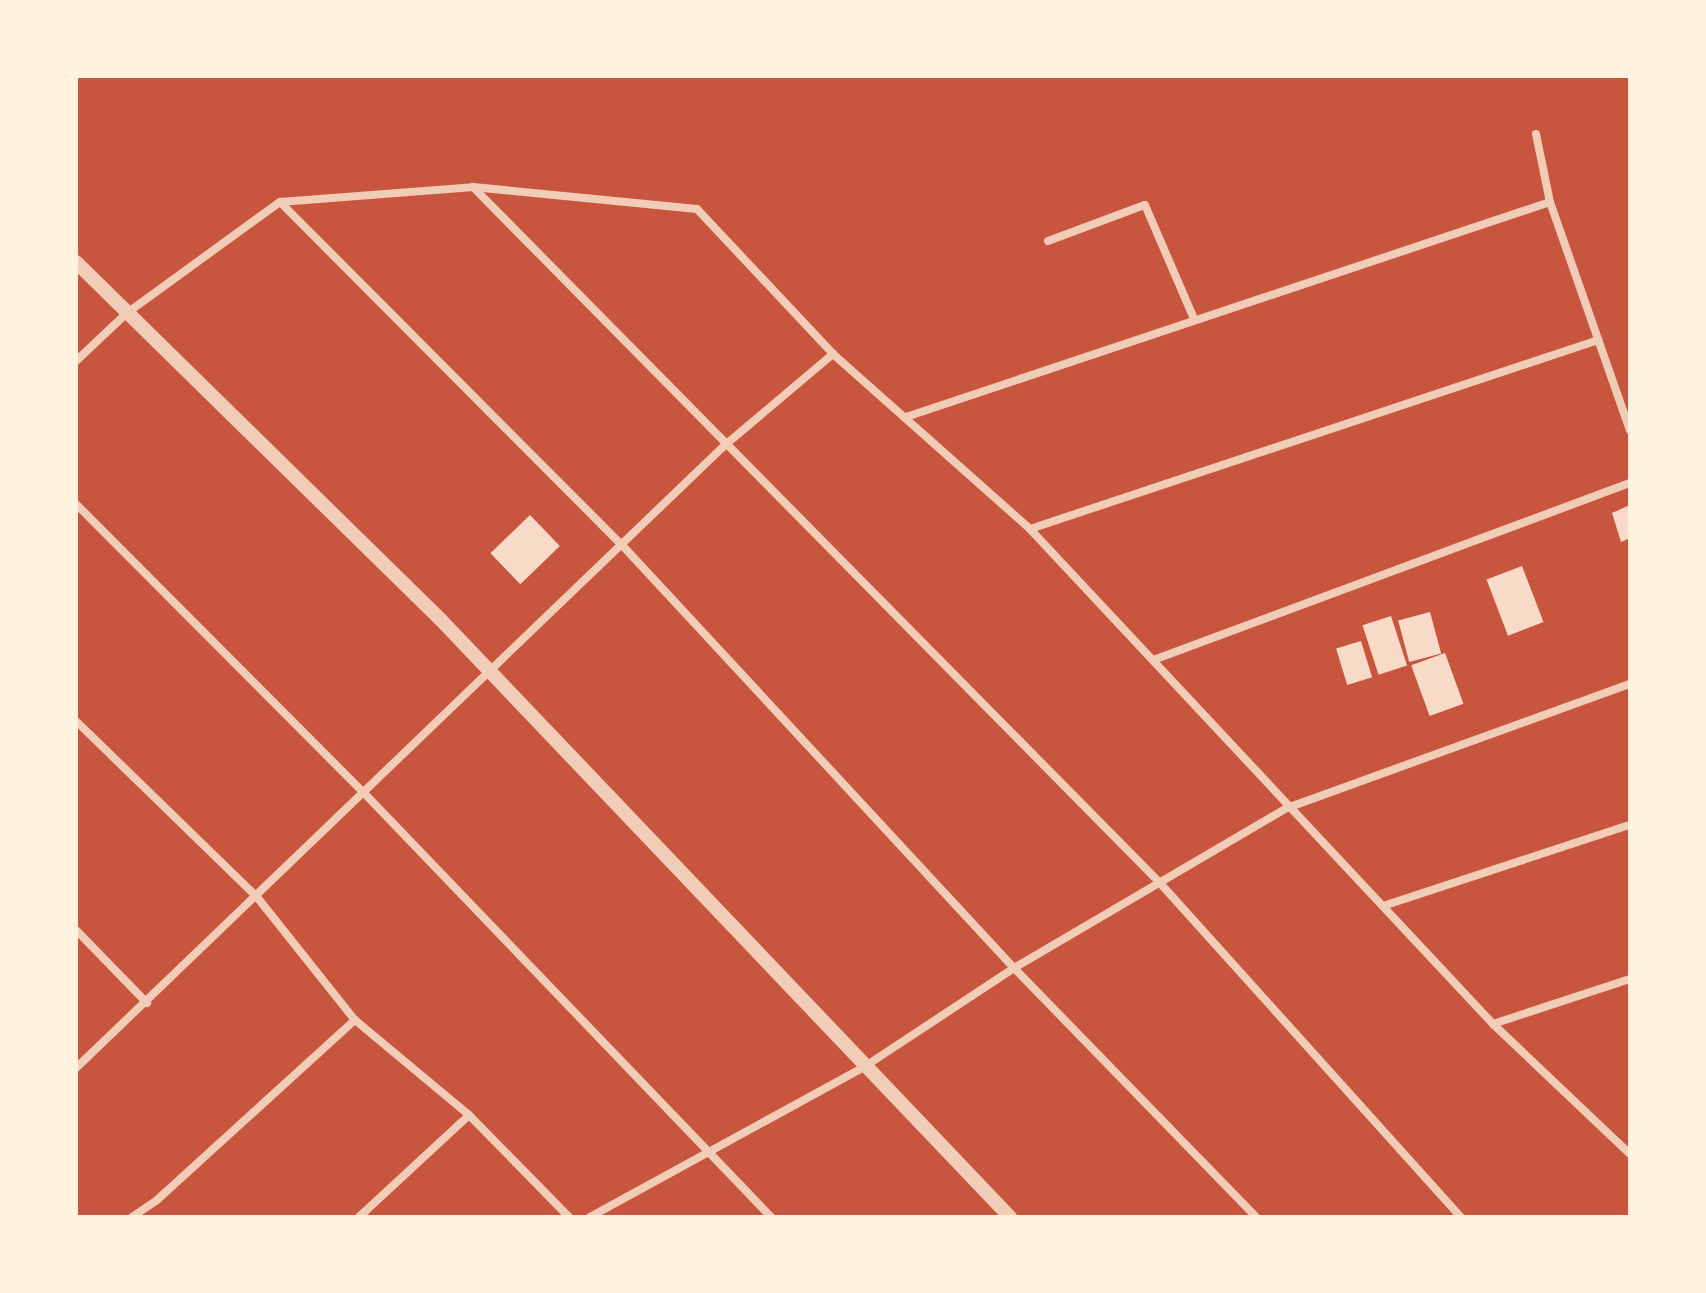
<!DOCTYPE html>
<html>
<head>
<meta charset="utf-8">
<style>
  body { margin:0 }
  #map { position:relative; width:1706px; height:1293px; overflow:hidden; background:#c8553d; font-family:"Exo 2",sans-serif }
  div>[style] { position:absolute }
  .building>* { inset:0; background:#f7dbc8; transform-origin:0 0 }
  .minor>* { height:8px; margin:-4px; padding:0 4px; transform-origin:4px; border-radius:4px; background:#f1ccb7 }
  .tertiary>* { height:14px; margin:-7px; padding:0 7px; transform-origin:7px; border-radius:7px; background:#f1ccb7 }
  span { translate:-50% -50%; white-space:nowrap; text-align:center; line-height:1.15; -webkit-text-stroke:6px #fff3e0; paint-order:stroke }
  .frame { position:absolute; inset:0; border:78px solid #fff3e0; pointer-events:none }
</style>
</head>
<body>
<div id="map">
  <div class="building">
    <i style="clip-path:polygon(1630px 505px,1630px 538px,1621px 542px,1612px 513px)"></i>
    <i style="left:530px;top:515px;width:43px;height:55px;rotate:46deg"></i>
    <i style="left:1522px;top:566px;width:60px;height:38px;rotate:69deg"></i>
    <i style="left:1430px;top:612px;width:43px;height:33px;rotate:75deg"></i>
    <i style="left:1391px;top:616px;width:52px;height:30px;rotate:72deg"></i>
    <i style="left:1361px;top:641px;width:38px;height:26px;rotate:73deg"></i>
    <i style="left:1445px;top:653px;width:54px;height:36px;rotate:70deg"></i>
  </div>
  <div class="minor">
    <i style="left:1536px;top:134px;width:69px;rotate:78.4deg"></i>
    <i style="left:1550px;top:202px;width:242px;rotate:70.7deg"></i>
    <i style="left:473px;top:187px;width:978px;rotate:45.37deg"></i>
    <i style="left:1160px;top:883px;width:450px;rotate:48deg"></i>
    <i style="left:280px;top:202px;width:484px;rotate:45.1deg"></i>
    <i style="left:622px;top:545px;width:577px;rotate:47.18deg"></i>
    <i style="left:1014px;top:968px;width:347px;rotate:45.8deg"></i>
    <i style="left:1048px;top:241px;width:103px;rotate:-20.4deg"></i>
    <i style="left:1145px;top:205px;width:124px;rotate:66.7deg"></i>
    <i style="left:76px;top:361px;width:70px;rotate:-43.3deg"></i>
    <i style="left:127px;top:313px;width:189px;rotate:-36deg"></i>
    <i style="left:280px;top:202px;width:194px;rotate:-4.4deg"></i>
    <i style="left:473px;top:187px;width:225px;rotate:5.6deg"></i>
    <i style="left:697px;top:209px;width:199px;rotate:46.8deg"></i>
    <i style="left:833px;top:354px;width:264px;rotate:41.6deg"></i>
    <i style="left:1030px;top:529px;width:678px;rotate:46.91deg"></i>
    <i style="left:1493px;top:1024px;width:189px;rotate:43.5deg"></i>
    <i style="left:906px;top:417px;width:679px;rotate:-18.46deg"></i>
    <i style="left:76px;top:504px;width:409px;rotate:45.1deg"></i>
    <i style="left:365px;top:794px;width:586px;rotate:46.17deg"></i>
    <i style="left:1030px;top:529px;width:599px;rotate:-18.4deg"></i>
    <i style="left:1156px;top:659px;width:506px;rotate:-20.37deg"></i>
    <i style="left:76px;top:721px;width:252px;rotate:44.2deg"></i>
    <i style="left:257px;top:897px;width:157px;rotate:51.5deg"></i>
    <i style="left:355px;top:1020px;width:148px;rotate:39.8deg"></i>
    <i style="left:469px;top:1115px;width:143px;rotate:45.6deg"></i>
    <i style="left:1383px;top:906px;width:260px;rotate:-18.2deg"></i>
    <i style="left:76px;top:930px;width:102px;rotate:45.8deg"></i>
    <i style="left:1493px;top:1024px;width:144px;rotate:-18.2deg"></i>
    <i style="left:76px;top:1068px;width:898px;rotate:-43.83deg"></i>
    <i style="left:724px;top:446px;width:143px;rotate:-40.2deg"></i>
    <i style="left:132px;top:1217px;width:30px;rotate:-34deg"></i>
    <i style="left:157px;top:1200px;width:268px;rotate:-42.3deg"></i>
    <i style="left:359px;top:1217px;width:150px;rotate:-42.8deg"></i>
    <i style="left:590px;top:1217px;width:312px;rotate:-28.7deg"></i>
    <i style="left:864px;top:1067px;width:180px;rotate:-33.4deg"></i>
    <i style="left:1014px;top:968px;width:316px;rotate:-30.4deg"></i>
    <i style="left:1287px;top:808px;width:365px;rotate:-19.9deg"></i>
  </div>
  <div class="tertiary">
    <i style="left:76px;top:262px;width:511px;rotate:44.45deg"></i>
    <i style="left:441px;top:620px;width:825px;rotate:46.38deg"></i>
  </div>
  <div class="frame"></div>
</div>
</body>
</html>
